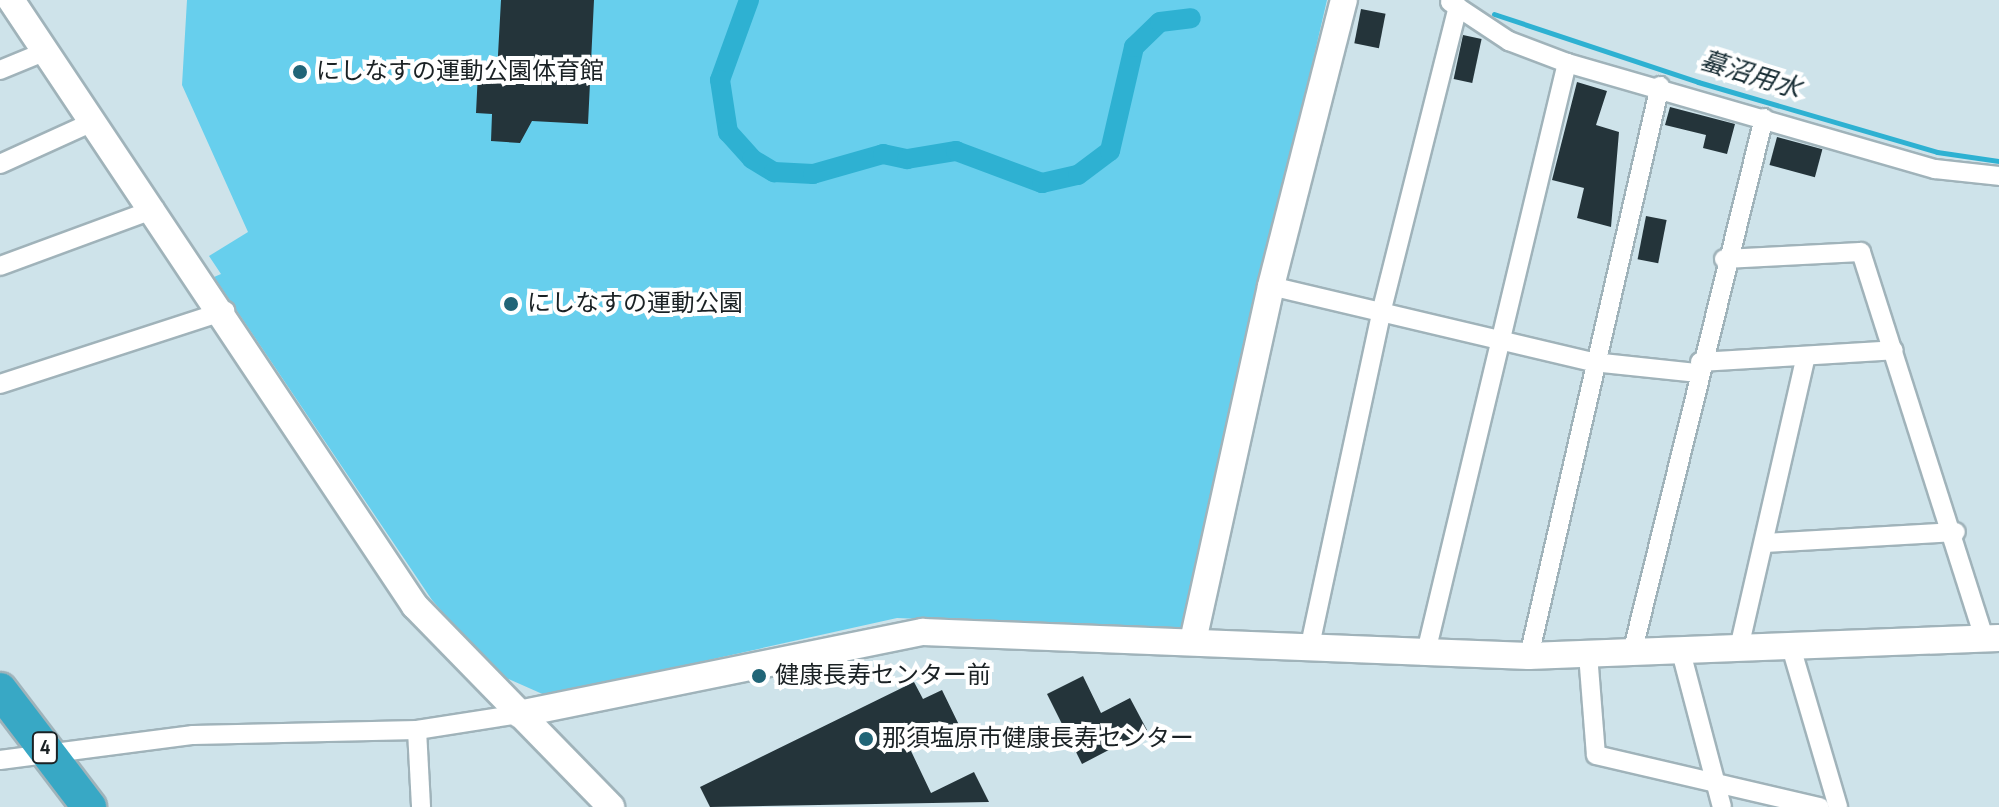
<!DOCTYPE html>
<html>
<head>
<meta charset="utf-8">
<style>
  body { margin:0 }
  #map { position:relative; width:1999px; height:807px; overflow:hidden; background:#cee3ea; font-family:"Sofia Sans Condensed","Noto Sans JP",sans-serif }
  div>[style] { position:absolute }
  .green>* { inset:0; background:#67cfed }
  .stream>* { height:5px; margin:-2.5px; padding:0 2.5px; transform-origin:2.5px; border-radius:2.5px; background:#2eb1d2 }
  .canal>* { height:20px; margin:-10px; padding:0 10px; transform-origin:10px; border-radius:10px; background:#2eb1d2 }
  .building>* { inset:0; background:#24343a; transform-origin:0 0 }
  .roads { filter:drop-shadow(2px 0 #a0b3ba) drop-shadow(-2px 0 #a0b3ba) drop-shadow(0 2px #a0b3ba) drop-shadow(0 -2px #a0b3ba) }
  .street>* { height:18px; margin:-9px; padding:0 9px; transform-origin:9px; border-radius:9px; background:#fff }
  .secondary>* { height:26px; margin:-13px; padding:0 13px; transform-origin:13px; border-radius:13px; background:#fff }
  .highway>* { height:34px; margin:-17px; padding:0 17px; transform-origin:17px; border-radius:17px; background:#38a8c5 }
  .dots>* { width:22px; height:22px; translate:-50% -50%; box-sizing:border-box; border:4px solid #fff; border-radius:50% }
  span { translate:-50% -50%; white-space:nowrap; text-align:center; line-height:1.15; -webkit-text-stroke:8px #fff; paint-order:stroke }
  .shield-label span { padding:2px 6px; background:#fff; border:2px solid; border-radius:6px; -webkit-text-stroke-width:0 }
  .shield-label { font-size:22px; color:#1a2124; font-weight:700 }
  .poi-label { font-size:24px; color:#1a2124 }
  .left { translate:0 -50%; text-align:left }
  .water-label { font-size:26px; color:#182d34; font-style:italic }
</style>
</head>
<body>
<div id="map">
  <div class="green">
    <i style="clip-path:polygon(187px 0,1327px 0,1181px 630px,897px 618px,547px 696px,495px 673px,432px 600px,214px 277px,221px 274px,209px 256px,248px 232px,182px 85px)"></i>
  </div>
  <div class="stream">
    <i style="left:1494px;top:14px;width:215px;rotate:18.4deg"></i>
    <i style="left:1698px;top:82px;width:249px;rotate:16.3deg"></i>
    <i style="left:1937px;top:152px;width:63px;rotate:8.3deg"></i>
  </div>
  <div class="canal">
    <i style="left:749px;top:0;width:85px;rotate:109.9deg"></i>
    <i style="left:720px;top:80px;width:53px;rotate:81.3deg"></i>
    <i style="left:728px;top:132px;width:36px;rotate:48deg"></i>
    <i style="left:752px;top:159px;width:26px;rotate:31deg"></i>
    <i style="left:774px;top:172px;width:39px;rotate:3deg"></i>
    <i style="left:813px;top:174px;width:73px;rotate:-15.9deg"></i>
    <i style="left:883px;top:154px;width:25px;rotate:12deg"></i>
    <i style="left:907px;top:159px;width:50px;rotate:-9.3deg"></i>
    <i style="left:956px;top:151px;width:92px;rotate:20.4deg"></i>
    <i style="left:1042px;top:183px;width:37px;rotate:-13deg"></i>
    <i style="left:1078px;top:175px;width:40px;rotate:-37deg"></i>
    <i style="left:1110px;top:151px;width:107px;rotate:-77deg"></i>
    <i style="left:1134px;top:47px;width:36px;rotate:-44deg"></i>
    <i style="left:1160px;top:22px;width:31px;rotate:-7deg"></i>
  </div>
  <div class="building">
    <i style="clip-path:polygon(501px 0,594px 0,588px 124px,532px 121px,520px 143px,491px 141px,492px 114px,476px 113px,478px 72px,497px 73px)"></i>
    <i style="left:1361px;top:9px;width:25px;height:35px;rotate:11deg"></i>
    <i style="left:1463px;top:35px;width:19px;height:45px;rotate:12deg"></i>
    <i style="clip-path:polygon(1577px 82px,1607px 91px,1596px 125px,1619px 132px,1611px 227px,1577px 218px,1584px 188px,1552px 180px)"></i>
    <i style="clip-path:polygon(1670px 107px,1735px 124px,1727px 154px,1703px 148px,1706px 135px,1665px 125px)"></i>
    <i style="left:1777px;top:137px;width:47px;height:29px;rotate:15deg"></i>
    <i style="left:1646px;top:216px;width:21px;height:44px;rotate:11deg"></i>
    <i style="clip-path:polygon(1083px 676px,1101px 713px,1130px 698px,1147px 730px,1082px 764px,1047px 694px)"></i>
    <i style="clip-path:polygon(914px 682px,923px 699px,942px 690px,960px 727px,911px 751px,931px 793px,974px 772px,989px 802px,710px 807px,700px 787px)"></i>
  </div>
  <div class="roads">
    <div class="street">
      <i style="left:1450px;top:2px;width:71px;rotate:33.5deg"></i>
      <i style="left:1509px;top:41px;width:62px;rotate:20.8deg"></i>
      <i style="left:1567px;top:63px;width:383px;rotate:16.1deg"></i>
      <i style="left:1935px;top:169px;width:64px;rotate:6.2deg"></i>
      <i style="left:0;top:70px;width:50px;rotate:-22.4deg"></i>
      <i style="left:0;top:164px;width:104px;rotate:-24.4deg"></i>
      <i style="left:1724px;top:259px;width:137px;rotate:-2.9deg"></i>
      <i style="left:1861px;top:252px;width:404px;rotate:72.3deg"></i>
      <i style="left:0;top:266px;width:165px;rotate:-20.2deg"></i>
      <i style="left:1271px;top:286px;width:331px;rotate:13.3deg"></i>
      <i style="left:1593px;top:362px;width:106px;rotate:6deg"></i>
      <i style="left:1700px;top:362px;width:194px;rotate:-3.5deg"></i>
      <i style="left:0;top:384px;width:237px;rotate:-18deg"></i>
      <i style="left:1765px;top:543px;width:191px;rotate:-3.3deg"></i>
      <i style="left:1791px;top:647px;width:167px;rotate:73.6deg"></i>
      <i style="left:1739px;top:648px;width:296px;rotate:-77.1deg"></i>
      <i style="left:1309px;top:650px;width:345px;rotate:-77.9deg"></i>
      <i style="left:1381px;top:313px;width:316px;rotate:-75.9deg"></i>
      <i style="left:1426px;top:652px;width:606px;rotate:-76.54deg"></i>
      <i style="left:1681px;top:652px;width:160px;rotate:75.2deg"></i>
      <i style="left:1632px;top:653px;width:551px;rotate:-76.14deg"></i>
      <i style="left:1588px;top:654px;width:101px;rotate:85.5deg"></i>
      <i style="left:1596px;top:755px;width:230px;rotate:13.1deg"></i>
      <i style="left:1529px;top:656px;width:585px;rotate:-77.06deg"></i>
      <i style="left:417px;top:730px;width:77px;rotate:87deg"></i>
      <i style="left:0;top:760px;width:195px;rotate:-7.4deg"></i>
      <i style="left:193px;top:735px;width:224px;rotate:-1.3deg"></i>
      <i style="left:417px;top:730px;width:103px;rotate:-8.9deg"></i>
    </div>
    <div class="secondary">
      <i style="left:11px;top:0;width:728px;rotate:56.31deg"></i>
      <i style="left:415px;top:606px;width:281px;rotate:45.7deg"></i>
      <i style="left:1193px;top:641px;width:363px;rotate:-77.6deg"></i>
      <i style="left:1271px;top:286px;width:295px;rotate:-75.7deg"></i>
      <i style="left:519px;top:714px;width:412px;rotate:-11.5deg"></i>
      <i style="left:923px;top:632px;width:606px;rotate:2.27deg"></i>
      <i style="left:1529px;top:656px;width:470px;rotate:-2.2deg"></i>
    </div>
    <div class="highway">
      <i style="left:0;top:690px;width:147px;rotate:52.7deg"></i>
    </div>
  </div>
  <div class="dots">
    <i style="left:300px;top:72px;background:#216577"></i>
    <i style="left:511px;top:304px;background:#216577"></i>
    <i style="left:759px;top:676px;background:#216577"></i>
    <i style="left:866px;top:739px;background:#216577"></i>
  </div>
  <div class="shield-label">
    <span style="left:45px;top:748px">4</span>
  </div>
  <div class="poi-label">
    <span class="left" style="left:316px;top:72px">にしなすの運動公園体育館</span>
    <span class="left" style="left:527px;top:304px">にしなすの運動公園</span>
    <span class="left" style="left:775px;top:676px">健康長寿センター前</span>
    <span class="left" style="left:882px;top:739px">那須塩原市健康長寿センター</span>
  </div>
  <div class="water-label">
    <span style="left:1750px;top:76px;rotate:17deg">蟇沼用水</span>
  </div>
</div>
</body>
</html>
